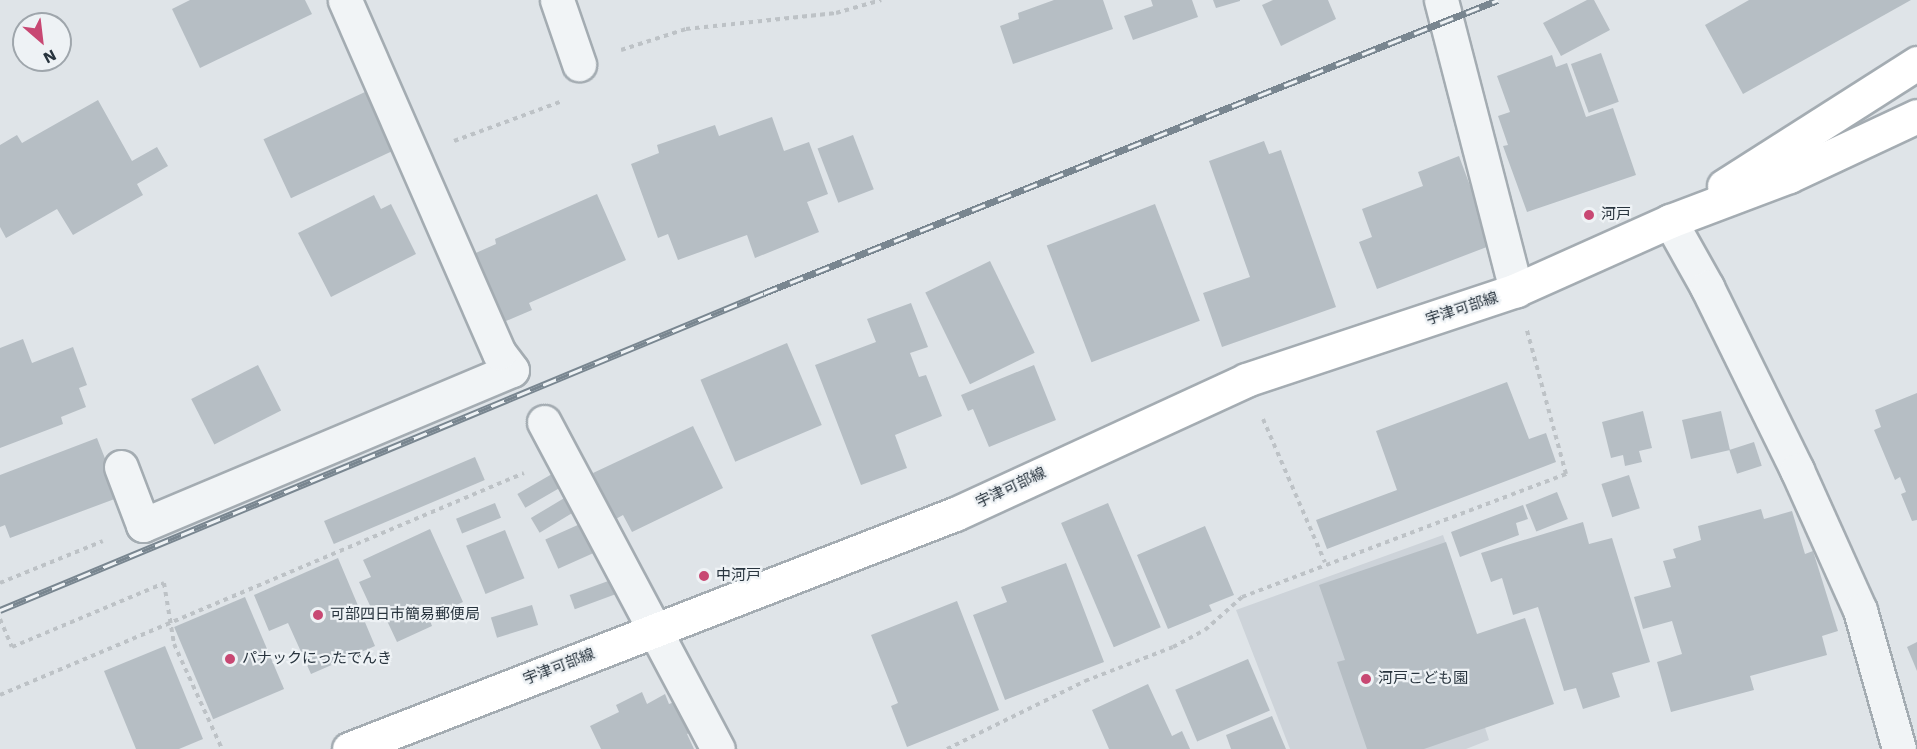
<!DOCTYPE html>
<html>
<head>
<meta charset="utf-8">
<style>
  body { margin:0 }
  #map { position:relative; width:1917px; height:749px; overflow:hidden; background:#dfe4e8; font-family:"Work Sans","Noto Sans JP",sans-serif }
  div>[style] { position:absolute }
  .built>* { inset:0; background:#cdd3d9 }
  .building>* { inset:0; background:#b6bec4; transform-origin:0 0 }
  .path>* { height:4px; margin-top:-2px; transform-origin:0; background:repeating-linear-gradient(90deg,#bdc2c6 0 4.5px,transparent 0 9px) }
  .roads { filter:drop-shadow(2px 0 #a4acb2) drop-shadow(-2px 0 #a4acb2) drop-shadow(0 2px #a4acb2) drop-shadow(0 -2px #a4acb2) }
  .minor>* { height:33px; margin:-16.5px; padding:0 16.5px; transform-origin:16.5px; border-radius:16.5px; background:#f1f4f6 }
  .major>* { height:33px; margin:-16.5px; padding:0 16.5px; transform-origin:16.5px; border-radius:16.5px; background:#fff }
  .rail>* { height:7px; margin-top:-3.5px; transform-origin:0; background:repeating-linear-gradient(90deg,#eef2f5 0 14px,#798690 0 28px); box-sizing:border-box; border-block:2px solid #798690 }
  .dots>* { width:16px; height:16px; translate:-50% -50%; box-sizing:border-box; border:3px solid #eef2f5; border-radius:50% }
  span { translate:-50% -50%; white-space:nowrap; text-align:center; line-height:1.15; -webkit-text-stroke:4.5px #eef2f5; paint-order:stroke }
  .poi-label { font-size:15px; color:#28343e }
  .left { translate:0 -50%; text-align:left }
  .street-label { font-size:15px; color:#28343e }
  .north { position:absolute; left:12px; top:12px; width:60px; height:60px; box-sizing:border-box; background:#eef2f5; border:2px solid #9fa6ac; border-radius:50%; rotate:152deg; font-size:16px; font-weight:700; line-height:24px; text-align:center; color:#28343e }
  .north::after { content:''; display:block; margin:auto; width:21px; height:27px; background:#c84873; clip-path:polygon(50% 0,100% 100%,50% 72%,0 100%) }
</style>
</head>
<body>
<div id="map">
  <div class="built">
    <i style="clip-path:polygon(1443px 535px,1469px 611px,1450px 618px,1489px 740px,1466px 749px,1290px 749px,1236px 610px)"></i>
  </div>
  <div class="building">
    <i style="clip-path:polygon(190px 0,305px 0,312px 14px,200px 68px,172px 9px)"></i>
    <i style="clip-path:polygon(1054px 0,1103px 0,1113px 29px,1013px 64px,1000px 26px,1019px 19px,1018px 13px)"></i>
    <i style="clip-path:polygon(1151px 0,1192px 0,1198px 17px,1133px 40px,1124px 16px,1153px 6px)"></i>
    <i style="clip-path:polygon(1213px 0,1240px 0,1240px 1px,1216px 8px)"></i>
    <i style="clip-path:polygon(1273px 0,1328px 0,1336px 19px,1281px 46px,1262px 5px)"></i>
    <i style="clip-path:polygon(1587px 0,1594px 0,1610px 30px,1561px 56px,1543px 23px)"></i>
    <i style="clip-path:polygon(1749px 0,1911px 0,1743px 94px,1705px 25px)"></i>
    <i style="left:1601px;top:53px;width:52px;height:32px;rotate:70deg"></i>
    <i style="clip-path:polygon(1552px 55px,1556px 67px,1567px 63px,1586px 117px,1613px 108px,1636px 175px,1527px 212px,1503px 146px,1508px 145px,1498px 116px,1510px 112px,1497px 76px)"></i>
    <i style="left:365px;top:92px;width:65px;height:112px;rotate:65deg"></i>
    <i style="clip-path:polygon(98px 100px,132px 161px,157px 147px,168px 166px,137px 184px,143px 195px,73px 235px,57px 209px,6px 238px,0 227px,0 145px,17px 135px,22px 143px)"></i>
    <i style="clip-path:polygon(772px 117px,784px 151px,809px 142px,828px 194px,807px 202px,819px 232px,755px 258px,747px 235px,678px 260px,668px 234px,658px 238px,631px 164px,659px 153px,657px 145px,715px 125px,719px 136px)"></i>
    <i style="left:853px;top:135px;width:58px;height:38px;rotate:69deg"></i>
    <i style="clip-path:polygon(1264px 141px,1269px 154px,1281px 150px,1336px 307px,1222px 347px,1203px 293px,1250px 277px,1209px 161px)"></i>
    <i style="clip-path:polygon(1459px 156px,1492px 245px,1377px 289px,1359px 242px,1372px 237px,1362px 209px,1423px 186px,1418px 172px)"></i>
    <i style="clip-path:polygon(597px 194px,626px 260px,529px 303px,532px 310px,499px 324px,469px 256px,496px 244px,495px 239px)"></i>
    <i style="clip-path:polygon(374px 195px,381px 209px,391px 204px,416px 254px,331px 297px,298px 233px)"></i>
    <i style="left:1155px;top:204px;width:125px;height:116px;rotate:69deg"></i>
    <i style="left:990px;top:261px;width:102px;height:72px;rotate:64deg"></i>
    <i style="clip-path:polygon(911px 303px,928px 347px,910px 353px,919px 377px,926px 375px,942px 416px,895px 435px,907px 468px,861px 485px,815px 365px,876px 342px,867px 319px)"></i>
    <i style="clip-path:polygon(23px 339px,32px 363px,73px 347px,87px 385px,79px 388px,86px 407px,61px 417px,63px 424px,0 448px,0 348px)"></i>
    <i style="left:787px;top:343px;width:89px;height:94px;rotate:67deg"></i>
    <i style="left:258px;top:365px;width:51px;height:75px;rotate:63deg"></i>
    <i style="clip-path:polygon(1034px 365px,1056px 420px,989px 447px,973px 409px,968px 411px,961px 395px)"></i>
    <i style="clip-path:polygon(1507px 382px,1529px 439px,1546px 433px,1556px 462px,1327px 549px,1316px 520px,1397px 490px,1376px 431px)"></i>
    <i style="clip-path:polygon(1917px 393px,1917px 520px,1912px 521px,1901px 494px,1906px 492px,1900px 477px,1895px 480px,1874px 430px,1881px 427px,1875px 410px)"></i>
    <i style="clip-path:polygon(1643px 411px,1652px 448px,1639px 451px,1642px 462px,1625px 466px,1623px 455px,1611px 458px,1602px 422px)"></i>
    <i style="left:1721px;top:411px;width:40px;height:40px;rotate:77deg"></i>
    <i style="clip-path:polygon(693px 426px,723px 488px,632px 532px,623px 515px,614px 520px,593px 473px)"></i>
    <i style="clip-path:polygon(97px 438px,120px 497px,10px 538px,5px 525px,0 527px,0 475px)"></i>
    <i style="left:1754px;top:442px;width:25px;height:26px;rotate:72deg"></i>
    <i style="left:475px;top:457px;width:25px;height:164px;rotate:67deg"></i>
    <i style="left:552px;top:474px;width:16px;height:40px;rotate:60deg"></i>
    <i style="left:1629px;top:475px;width:35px;height:29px;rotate:72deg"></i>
    <i style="left:1557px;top:492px;width:29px;height:34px;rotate:68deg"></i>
    <i style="left:566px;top:497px;width:17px;height:41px;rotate:59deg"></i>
    <i style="left:495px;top:503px;width:16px;height:42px;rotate:68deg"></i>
    <i style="left:1108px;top:503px;width:135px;height:51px;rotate:67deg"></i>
    <i style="clip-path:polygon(1523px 505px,1528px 519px,1516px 523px,1519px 535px,1460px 557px,1451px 532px)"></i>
    <i style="clip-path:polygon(1761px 509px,1764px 519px,1792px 511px,1805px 554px,1813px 551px,1838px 631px,1822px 636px,1827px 655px,1750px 676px,1754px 690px,1671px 712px,1657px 662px,1682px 654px,1672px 621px,1643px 629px,1634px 597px,1671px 587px,1663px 561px,1676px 558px,1673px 549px,1701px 540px,1698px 526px)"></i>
    <i style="clip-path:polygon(1583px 522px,1589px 544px,1612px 538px,1650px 662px,1612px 673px,1620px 697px,1583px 709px,1576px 688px,1564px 691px,1538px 607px,1513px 615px,1502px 578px,1491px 582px,1481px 553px)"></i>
    <i style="left:580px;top:524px;width:32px;height:38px;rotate:66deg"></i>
    <i style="clip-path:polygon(1205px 526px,1234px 595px,1209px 605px,1212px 611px,1168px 629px,1137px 555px)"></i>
    <i style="clip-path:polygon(430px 529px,463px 602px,429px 618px,432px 626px,397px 642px,381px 608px,373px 612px,359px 582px,371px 577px,363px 560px)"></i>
    <i style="left:505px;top:530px;width:52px;height:42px;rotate:68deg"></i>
    <i style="clip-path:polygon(1446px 542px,1477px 634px,1525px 618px,1554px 704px,1424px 749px,1367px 749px,1337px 662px,1345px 660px,1319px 585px)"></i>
    <i style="clip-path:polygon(338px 558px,375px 646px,311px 674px,288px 623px,269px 631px,254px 595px)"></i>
    <i style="clip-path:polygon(1066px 563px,1104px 662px,1005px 700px,973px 615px,1007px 602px,1001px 587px)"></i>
    <i style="left:611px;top:580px;width:15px;height:44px;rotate:70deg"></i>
    <i style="left:245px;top:597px;width:100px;height:77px;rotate:67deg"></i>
    <i style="clip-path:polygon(957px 601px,999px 710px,907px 747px,891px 706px,898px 703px,871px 635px)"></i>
    <i style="left:532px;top:605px;width:21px;height:43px;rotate:73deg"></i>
    <i style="clip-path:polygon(1917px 642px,1917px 671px,1907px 647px)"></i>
    <i style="clip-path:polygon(165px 646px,203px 739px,179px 749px,136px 749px,104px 671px)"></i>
    <i style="left:1248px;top:659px;width:56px;height:79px;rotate:67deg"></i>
    <i style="clip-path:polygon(1148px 684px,1172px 736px,1182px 731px,1190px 749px,1109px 749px,1092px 710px)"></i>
    <i style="clip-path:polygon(642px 692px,647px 704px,665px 694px,669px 704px,677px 701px,692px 732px,687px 734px,694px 749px,601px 749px,590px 726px,619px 712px,616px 705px)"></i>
    <i style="clip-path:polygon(1272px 716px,1286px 749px,1231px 749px,1226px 735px)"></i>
  </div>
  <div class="path">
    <i style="left:621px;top:50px;width:68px;rotate:-17.9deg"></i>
    <i style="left:686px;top:29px;width:151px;rotate:-6.1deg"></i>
    <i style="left:836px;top:13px;width:47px;rotate:-16.1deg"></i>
    <i style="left:454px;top:141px;width:113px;rotate:-20.2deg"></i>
    <i style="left:1263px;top:419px;width:156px;rotate:66.6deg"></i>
    <i style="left:0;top:583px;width:111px;rotate:-22.2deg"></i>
    <i style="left:0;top:619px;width:30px;rotate:67deg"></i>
    <i style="left:12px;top:647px;width:165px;rotate:-22.8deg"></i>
    <i style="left:164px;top:583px;width:62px;rotate:80.7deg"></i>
    <i style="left:174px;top:644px;width:115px;rotate:65.4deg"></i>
    <i style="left:0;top:695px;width:569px;rotate:-22.96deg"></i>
    <i style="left:947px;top:749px;width:154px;rotate:-26.2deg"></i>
    <i style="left:1085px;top:681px;width:94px;rotate:-21.1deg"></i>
    <i style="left:1173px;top:647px;width:36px;rotate:-28deg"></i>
    <i style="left:1205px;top:630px;width:50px;rotate:-41.7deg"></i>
    <i style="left:1242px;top:597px;width:347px;rotate:-20.8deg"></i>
    <i style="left:1566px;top:474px;width:149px;rotate:-105.2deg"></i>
  </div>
  <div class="roads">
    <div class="minor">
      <i style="left:557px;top:0;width:68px;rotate:71deg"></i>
      <i style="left:1441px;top:0;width:300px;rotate:75.5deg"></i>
      <i style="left:1670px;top:221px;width:76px;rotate:60.7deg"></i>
      <i style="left:1707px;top:287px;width:204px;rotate:63.8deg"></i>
      <i style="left:1797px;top:470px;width:154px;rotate:65.8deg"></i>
      <i style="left:1860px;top:610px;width:144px;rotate:74.3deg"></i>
      <i style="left:544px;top:422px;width:370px;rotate:62deg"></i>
      <i style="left:121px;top:467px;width:62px;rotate:69.2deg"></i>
      <i style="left:143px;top:525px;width:400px;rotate:-22.8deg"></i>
      <i style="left:512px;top:370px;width:21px;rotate:-127deg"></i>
      <i style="left:499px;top:353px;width:385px;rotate:-113.6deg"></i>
    </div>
    <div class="major">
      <i style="left:1724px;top:186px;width:229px;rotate:-32.5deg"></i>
      <i style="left:349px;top:749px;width:650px;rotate:-21.2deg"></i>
      <i style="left:955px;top:514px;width:320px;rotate:-24.7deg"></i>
      <i style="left:1246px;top:380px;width:285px;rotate:-18.4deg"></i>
      <i style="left:1516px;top:290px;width:169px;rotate:-24.1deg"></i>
      <i style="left:1670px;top:221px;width:127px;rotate:-20.7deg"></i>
      <i style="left:1789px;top:176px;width:141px;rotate:-25.1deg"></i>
    </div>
  </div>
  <div class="rail">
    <i style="left:0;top:610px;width:827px;rotate:-22.53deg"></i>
    <i style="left:764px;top:293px;width:790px;rotate:-21.76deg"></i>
  </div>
  <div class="dots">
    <i style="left:1589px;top:215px;background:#c84873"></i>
    <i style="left:704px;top:576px;background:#c84873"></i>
    <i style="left:318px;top:615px;background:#c84873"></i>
    <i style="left:230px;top:659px;background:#c84873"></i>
    <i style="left:1366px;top:679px;background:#c84873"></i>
  </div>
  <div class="poi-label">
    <span class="left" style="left:1601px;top:215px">河戸</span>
    <span class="left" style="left:716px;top:576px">中河戸</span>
    <span class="left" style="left:330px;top:615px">可部四日市簡易郵便局</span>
    <span class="left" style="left:242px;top:659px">パナックにったでんき</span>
    <span class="left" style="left:1378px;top:679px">河戸こども園</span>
  </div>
  <div class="street-label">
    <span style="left:1462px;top:309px;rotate:-18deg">宇津可部線</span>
    <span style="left:1011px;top:488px;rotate:-25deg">宇津可部線</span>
    <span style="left:559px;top:667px;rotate:-21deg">宇津可部線</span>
  </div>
  <div class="north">N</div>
</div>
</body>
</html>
